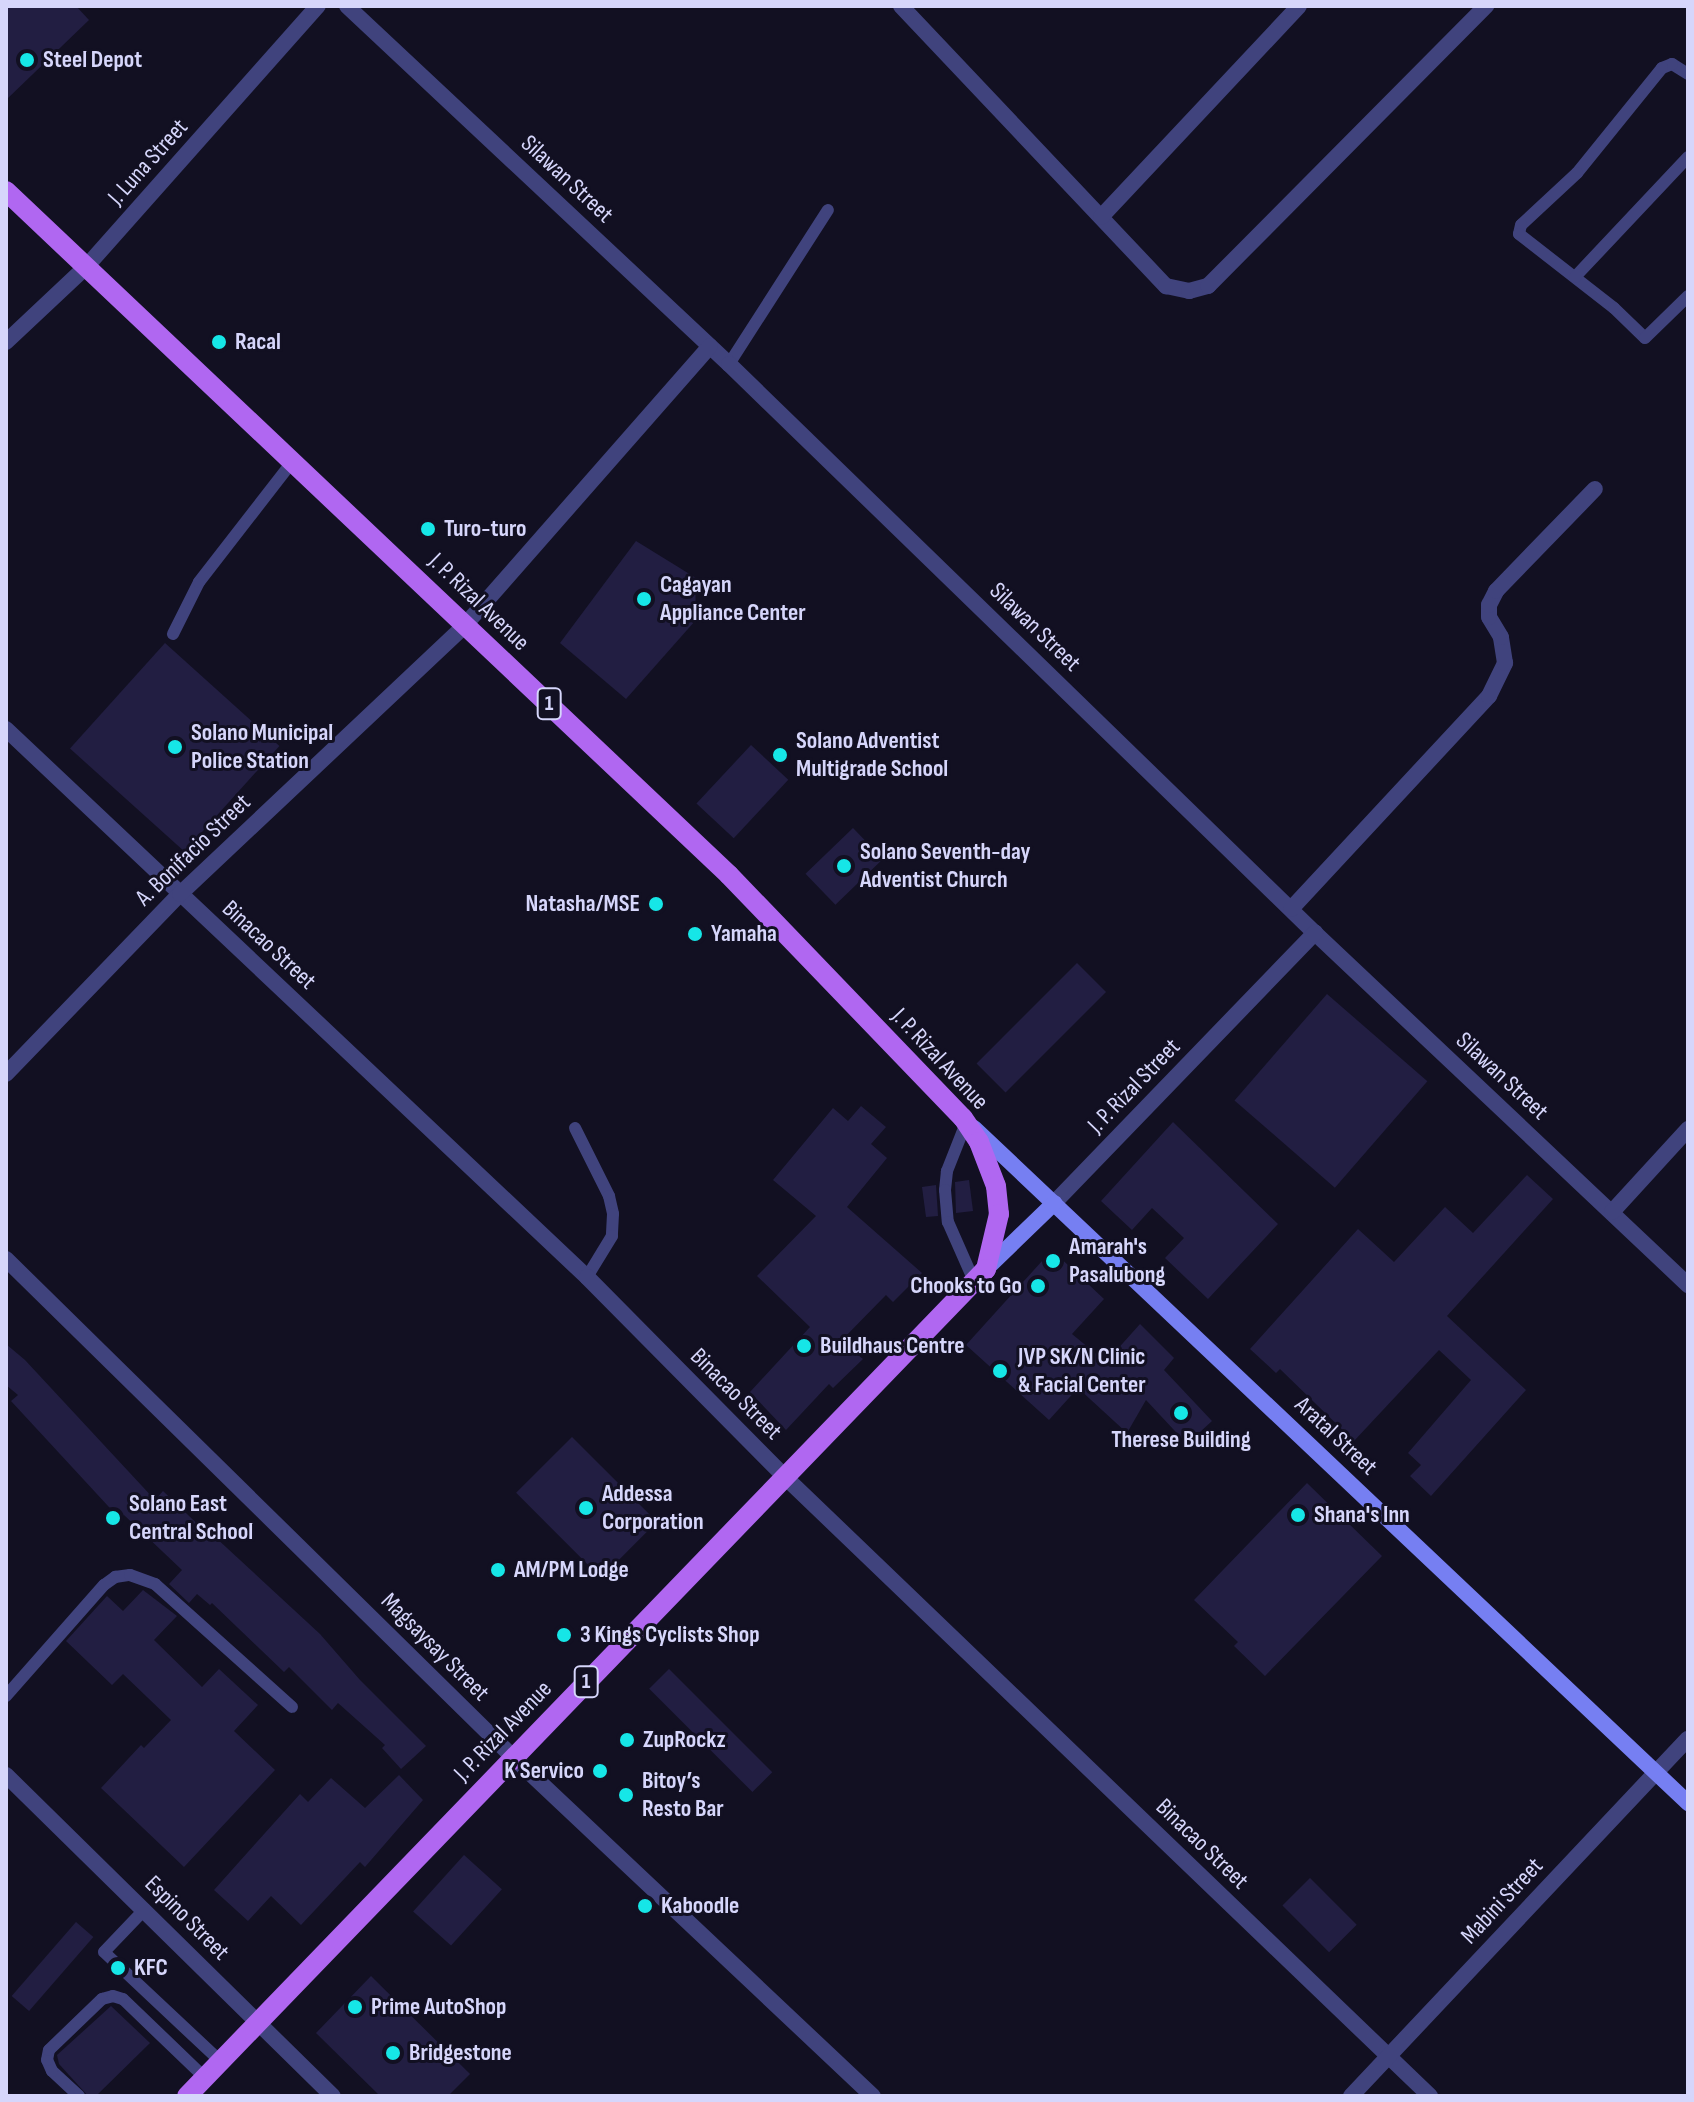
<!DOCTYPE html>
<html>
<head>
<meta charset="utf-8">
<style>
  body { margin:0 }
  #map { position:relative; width:1694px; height:2102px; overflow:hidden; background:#121022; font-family:"Sofia Sans Condensed",sans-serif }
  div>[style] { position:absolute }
  .building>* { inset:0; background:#221e42; transform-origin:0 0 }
  .lane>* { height:12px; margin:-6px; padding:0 6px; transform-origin:6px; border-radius:6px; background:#40437d }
  .street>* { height:16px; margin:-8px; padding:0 8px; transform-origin:8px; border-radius:8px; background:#40437d }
  .secondary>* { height:16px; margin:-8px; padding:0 8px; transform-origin:8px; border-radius:8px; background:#767ff2 }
  .primary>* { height:20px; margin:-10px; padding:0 10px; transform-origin:10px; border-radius:10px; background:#b067f1 }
  .dots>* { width:22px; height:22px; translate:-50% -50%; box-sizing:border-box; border:4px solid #121022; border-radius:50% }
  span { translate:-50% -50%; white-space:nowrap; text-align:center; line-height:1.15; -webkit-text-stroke:6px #121022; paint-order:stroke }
  .shield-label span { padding:2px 6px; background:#121022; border:2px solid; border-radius:6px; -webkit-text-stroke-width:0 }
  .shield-label { font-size:22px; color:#d6d6fb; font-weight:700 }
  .poi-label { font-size:24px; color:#d6d6fb; font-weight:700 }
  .left { translate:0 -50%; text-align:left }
  .right { translate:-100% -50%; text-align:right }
  .street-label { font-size:24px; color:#d6d6fb }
  .frame { position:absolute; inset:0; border:8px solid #d6d6fb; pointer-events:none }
</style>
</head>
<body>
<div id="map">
  <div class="building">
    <i style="clip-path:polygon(6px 6px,76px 6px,89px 20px,6px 100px)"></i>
    <i style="clip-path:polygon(636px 541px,696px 578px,695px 621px,626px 699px,560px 643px)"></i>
    <i style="left:165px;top:643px;width:154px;height:142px;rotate:42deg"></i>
    <i style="left:751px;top:745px;width:51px;height:80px;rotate:43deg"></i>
    <i style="left:853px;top:828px;width:43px;height:66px;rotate:46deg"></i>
    <i style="left:1077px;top:963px;width:41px;height:142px;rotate:45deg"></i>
    <i style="left:1327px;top:994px;width:133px;height:141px;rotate:41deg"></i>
    <i style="clip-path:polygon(861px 1106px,886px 1127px,871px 1144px,887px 1158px,847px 1207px,922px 1273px,893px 1302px,886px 1295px,841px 1341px,863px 1359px,833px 1388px,829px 1384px,786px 1430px,750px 1392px,810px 1327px,757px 1276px,816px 1216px,773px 1180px,833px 1108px,848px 1121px)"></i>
    <i style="clip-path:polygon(1173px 1122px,1278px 1224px,1208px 1299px,1165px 1258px,1184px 1238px,1152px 1208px,1132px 1230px,1101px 1201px)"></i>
    <i style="clip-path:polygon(1527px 1175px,1553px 1199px,1447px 1316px,1526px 1390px,1431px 1496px,1410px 1476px,1421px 1465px,1408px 1453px,1471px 1380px,1439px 1350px,1354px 1441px,1280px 1369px,1276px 1373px,1250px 1349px,1358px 1229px,1394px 1262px,1445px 1207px,1473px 1233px)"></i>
    <i style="clip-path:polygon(969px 1180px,973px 1211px,956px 1213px,955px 1182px)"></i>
    <i style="clip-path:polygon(936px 1185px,938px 1216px,926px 1217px,922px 1187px)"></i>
    <i style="clip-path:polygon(1052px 1250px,1104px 1299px,1072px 1334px,1106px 1362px,1140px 1324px,1174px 1358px,1164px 1370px,1212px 1421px,1187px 1444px,1146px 1400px,1127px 1433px,1078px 1388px,1049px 1420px,966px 1345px)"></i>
    <i style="clip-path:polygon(6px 1344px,25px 1360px,155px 1500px,163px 1491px,212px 1538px,214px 1536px,320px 1634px,360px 1680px,426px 1746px,401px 1769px,382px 1748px,385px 1745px,338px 1703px,332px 1710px,289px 1667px,284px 1672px,212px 1603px,210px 1605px,197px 1594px,189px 1603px,169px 1584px,182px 1570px,124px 1515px,120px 1519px,11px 1401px,18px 1395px,6px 1385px)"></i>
    <i style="left:572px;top:1437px;width:120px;height:79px;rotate:45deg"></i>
    <i style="clip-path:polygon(1307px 1483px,1382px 1556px,1265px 1676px,1234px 1646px,1238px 1642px,1194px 1600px)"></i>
    <i style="clip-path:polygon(143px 1590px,177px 1616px,154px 1640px,202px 1687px,219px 1669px,258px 1705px,234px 1731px,275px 1770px,184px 1867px,101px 1788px,141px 1745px,144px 1748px,171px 1720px,123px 1674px,112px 1685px,66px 1641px,107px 1596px,123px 1611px)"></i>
    <i style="left:669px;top:1669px;width:146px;height:28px;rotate:45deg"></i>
    <i style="clip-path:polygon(399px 1775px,423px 1800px,365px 1867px,360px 1862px,301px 1925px,271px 1896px,248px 1921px,214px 1890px,300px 1794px,308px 1802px,331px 1778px,365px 1808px)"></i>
    <i style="left:464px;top:1855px;width:51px;height:76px;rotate:42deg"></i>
    <i style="left:1310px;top:1878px;width:66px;height:39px;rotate:45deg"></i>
    <i style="left:76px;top:1922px;width:23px;height:98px;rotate:41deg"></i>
    <i style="clip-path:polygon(371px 1976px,470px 2074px,448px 2096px,380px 2096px,316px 2033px)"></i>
    <i style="clip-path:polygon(111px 2006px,150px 2043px,96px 2096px,88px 2096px,59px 2064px,57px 2055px)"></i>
  </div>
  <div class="lane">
    <i style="left:1688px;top:74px;width:19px;rotate:-148deg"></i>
    <i style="left:1672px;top:64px;width:11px;rotate:158deg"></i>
    <i style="left:1662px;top:68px;width:135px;rotate:129deg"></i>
    <i style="left:1577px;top:173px;width:76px;rotate:137.1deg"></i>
    <i style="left:1521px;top:225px;width:9px;rotate:103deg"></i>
    <i style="left:1519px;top:234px;width:120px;rotate:37.9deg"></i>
    <i style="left:1614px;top:308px;width:43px;rotate:44.1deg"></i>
    <i style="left:1645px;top:338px;width:60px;rotate:-44.3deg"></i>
    <i style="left:1575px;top:277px;width:165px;rotate:-46.7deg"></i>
    <i style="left:729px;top:364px;width:183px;rotate:-57.3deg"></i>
    <i style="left:173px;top:634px;width:58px;rotate:-63.4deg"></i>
    <i style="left:199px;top:582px;width:153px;rotate:-52.2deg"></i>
    <i style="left:966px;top:1123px;width:52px;rotate:111.6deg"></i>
    <i style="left:947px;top:1171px;width:19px;rotate:96deg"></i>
    <i style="left:945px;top:1190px;width:32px;rotate:85deg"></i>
    <i style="left:948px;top:1222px;width:64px;rotate:66.2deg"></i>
    <i style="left:575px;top:1128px;width:76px;rotate:63.4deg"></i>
    <i style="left:609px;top:1196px;width:18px;rotate:77deg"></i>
    <i style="left:613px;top:1214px;width:22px;rotate:93deg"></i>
    <i style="left:612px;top:1236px;width:48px;rotate:121.4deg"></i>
    <i style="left:6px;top:1696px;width:148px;rotate:-48.6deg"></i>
    <i style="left:104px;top:1585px;width:14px;rotate:-36deg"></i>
    <i style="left:115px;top:1577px;width:15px;rotate:-8deg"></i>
    <i style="left:130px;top:1575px;width:27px;rotate:20deg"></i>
    <i style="left:155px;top:1584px;width:184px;rotate:41.9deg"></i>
    <i style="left:145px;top:1909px;width:59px;rotate:133.6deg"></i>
    <i style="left:104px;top:1952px;width:161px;rotate:43.2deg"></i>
    <i style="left:79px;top:2096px;width:37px;rotate:-137deg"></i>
    <i style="left:52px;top:2071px;width:12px;rotate:-114deg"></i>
    <i style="left:47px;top:2060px;width:10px;rotate:-79deg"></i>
    <i style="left:49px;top:2050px;width:74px;rotate:-43.9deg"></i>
    <i style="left:102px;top:1999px;width:11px;rotate:-15deg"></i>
    <i style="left:113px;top:1996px;width:10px;rotate:17deg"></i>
    <i style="left:123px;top:1999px;width:114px;rotate:43.9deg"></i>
  </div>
  <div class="street">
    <i style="left:347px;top:6px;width:524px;rotate:43.14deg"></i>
    <i style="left:729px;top:364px;width:817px;rotate:44.16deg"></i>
    <i style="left:1315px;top:933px;width:513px;rotate:43.34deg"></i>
    <i style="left:901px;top:6px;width:386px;rotate:46.6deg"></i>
    <i style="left:1166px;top:286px;width:24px;rotate:12deg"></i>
    <i style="left:1189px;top:291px;width:20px;rotate:-15deg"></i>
    <i style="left:1208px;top:286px;width:395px;rotate:-45.2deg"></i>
    <i style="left:1101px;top:217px;width:289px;rotate:-46.8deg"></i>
    <i style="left:6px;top:342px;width:110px;rotate:-43.2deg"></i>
    <i style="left:86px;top:267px;width:349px;rotate:-48.4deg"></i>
    <i style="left:6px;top:729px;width:799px;rotate:43.33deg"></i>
    <i style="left:587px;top:1277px;width:281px;rotate:45.3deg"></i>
    <i style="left:785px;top:1477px;width:894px;rotate:43.82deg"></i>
    <i style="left:1291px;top:909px;width:291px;rotate:-47.1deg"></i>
    <i style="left:1489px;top:696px;width:37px;rotate:-64deg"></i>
    <i style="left:1505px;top:663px;width:26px;rotate:-99deg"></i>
    <i style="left:1501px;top:637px;width:23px;rotate:-121deg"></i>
    <i style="left:1489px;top:617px;width:12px;rotate:-90deg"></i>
    <i style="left:1489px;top:605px;width:16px;rotate:-63deg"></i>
    <i style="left:1496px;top:591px;width:142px;rotate:-45.9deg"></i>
    <i style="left:6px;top:1074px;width:250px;rotate:-46deg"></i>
    <i style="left:180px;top:894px;width:392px;rotate:-43.3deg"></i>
    <i style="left:465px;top:625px;width:371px;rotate:-48.7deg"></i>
    <i style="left:1054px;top:1203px;width:376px;rotate:-46deg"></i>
    <i style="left:1612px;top:1212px;width:113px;rotate:-47.5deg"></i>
    <i style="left:6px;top:1259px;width:712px;rotate:44.49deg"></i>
    <i style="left:514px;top:1758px;width:493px;rotate:43.3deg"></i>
    <i style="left:6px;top:1775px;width:458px;rotate:44.5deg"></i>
    <i style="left:1351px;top:2096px;width:491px;rotate:-46.7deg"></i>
  </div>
  <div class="secondary">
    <i style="left:974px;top:1128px;width:983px;rotate:43.39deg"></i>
    <i style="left:986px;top:1269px;width:95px;rotate:-44.1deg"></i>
  </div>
  <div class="primary">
    <i style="left:6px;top:191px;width:995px;rotate:43.41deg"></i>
    <i style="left:729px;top:875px;width:337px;rotate:46.1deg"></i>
    <i style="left:963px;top:1118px;width:29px;rotate:56deg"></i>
    <i style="left:979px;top:1142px;width:47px;rotate:68.9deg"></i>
    <i style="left:996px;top:1186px;width:28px;rotate:84deg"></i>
    <i style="left:999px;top:1214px;width:57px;rotate:103.3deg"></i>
    <i style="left:986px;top:1269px;width:1150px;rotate:134.01deg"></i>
  </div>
  <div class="dots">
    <i style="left:27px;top:60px;background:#16e6e7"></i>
    <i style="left:219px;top:342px;background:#16e6e7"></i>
    <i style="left:428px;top:529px;background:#16e6e7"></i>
    <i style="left:644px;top:599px;background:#16e6e7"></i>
    <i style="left:175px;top:747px;background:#16e6e7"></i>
    <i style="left:780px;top:755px;background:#16e6e7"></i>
    <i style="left:844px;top:866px;background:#16e6e7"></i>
    <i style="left:656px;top:904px;background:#16e6e7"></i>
    <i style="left:695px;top:934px;background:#16e6e7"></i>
    <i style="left:1053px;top:1261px;background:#16e6e7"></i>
    <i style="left:1038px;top:1286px;background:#16e6e7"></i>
    <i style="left:804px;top:1346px;background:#16e6e7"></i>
    <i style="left:1000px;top:1371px;background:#16e6e7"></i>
    <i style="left:1181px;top:1413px;background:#16e6e7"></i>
    <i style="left:586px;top:1508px;background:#16e6e7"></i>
    <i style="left:1298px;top:1515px;background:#16e6e7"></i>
    <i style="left:113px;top:1518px;background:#16e6e7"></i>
    <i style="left:498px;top:1570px;background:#16e6e7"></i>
    <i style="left:564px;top:1635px;background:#16e6e7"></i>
    <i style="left:627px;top:1740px;background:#16e6e7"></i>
    <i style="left:600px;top:1771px;background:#16e6e7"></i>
    <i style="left:626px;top:1795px;background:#16e6e7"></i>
    <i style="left:645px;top:1906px;background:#16e6e7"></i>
    <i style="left:118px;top:1968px;background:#16e6e7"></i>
    <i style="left:355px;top:2007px;background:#16e6e7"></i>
    <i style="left:393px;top:2053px;background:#16e6e7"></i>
  </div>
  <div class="shield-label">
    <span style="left:549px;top:704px">1</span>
    <span style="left:586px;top:1682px">1</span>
  </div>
  <div class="poi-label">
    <span class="left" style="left:43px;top:60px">Steel Depot</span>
    <span class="left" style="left:235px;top:342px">Racal</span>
    <span class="left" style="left:444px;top:529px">Turo-turo</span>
    <span class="left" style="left:660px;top:599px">Cagayan<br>Appliance Center</span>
    <span class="left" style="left:191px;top:747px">Solano Municipal<br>Police Station</span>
    <span class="left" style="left:796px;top:755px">Solano Adventist<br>Multigrade School</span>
    <span class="left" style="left:860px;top:866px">Solano Seventh-day<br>Adventist Church</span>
    <span class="right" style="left:640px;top:904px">Natasha/MSE</span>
    <span class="left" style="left:711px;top:934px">Yamaha</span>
    <span class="left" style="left:1069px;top:1261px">Amarah's<br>Pasalubong</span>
    <span class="right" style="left:1022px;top:1286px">Chooks to Go</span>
    <span class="left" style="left:820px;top:1346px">Buildhaus Centre</span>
    <span class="left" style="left:1018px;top:1371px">JVP SK/N Clinic<br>&amp; Facial Center</span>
    <span style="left:1181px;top:1440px">Therese Building</span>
    <span class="left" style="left:602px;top:1508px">Addessa<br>Corporation</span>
    <span class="left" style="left:129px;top:1518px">Solano East<br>Central School</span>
    <span class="left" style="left:1314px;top:1515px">Shana's Inn</span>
    <span class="left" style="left:514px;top:1570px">AM/PM Lodge</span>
    <span class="left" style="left:580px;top:1635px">3 Kings Cyclists Shop</span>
    <span class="left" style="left:643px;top:1740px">ZupRockz</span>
    <span class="right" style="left:584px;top:1771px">K Servico</span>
    <span class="left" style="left:642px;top:1795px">Bitoy’s<br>Resto Bar</span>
    <span class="left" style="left:661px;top:1906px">Kaboodle</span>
    <span class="left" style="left:134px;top:1968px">KFC</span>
    <span class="left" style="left:371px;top:2007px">Prime AutoShop</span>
    <span class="left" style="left:409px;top:2053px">Bridgestone</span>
  </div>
  <div class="street-label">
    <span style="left:148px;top:162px;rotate:-48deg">J. Luna Street</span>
    <span style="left:567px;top:179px;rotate:43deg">Silawan Street</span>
    <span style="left:479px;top:602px;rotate:44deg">J. P. Rizal Avenue</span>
    <span style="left:1035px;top:627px;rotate:44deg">Silawan Street</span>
    <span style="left:193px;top:850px;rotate:-44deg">A. Bonifacio Street</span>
    <span style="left:269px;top:945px;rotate:43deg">Binacao Street</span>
    <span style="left:940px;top:1059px;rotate:47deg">J. P. Rizal Avenue</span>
    <span style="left:1502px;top:1076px;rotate:43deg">Silawan Street</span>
    <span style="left:1134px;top:1086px;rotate:-46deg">J. P. Rizal Street</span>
    <span style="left:736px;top:1394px;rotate:45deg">Binacao Street</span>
    <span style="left:1336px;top:1436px;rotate:43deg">Aratal Street</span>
    <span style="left:435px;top:1647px;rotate:45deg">Magsaysay Street</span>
    <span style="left:503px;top:1731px;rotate:-46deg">J. P. Rizal Avenue</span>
    <span style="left:1202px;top:1844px;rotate:44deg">Binacao Street</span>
    <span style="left:1502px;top:1901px;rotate:-47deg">Mabini Street</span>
    <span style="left:187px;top:1918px;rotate:45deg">Espino Street</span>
  </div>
  <div class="frame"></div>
</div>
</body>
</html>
